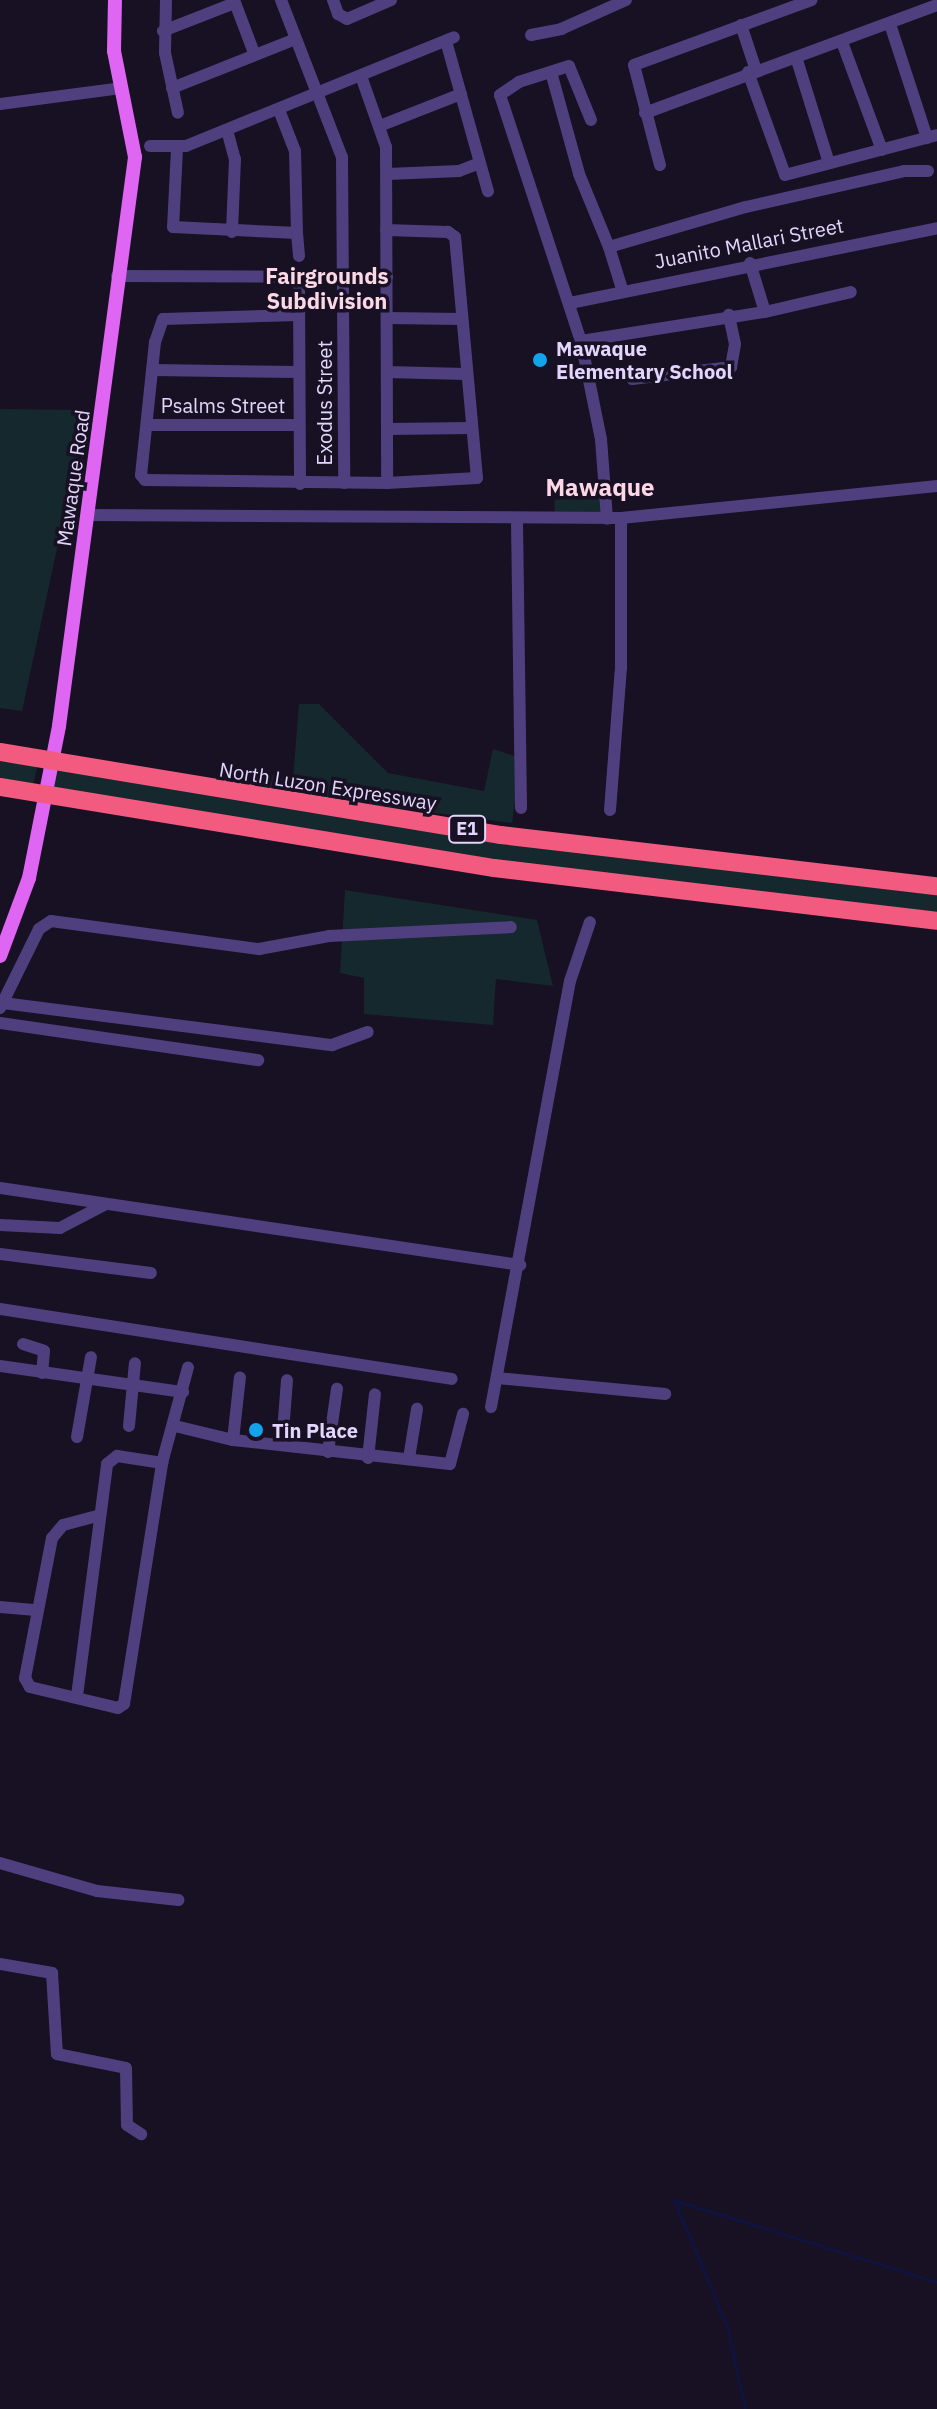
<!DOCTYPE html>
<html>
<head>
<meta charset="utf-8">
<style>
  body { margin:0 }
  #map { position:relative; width:937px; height:2409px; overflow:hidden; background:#181023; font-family:"IBM Plex Sans",sans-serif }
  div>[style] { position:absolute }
  .green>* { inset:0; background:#14282d; transform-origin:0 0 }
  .stream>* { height:3px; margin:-1.5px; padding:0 1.5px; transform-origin:1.5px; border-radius:1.5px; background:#0e143f }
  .minor>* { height:12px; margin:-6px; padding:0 6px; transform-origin:6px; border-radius:6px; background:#503f7f }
  .major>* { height:14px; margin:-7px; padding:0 7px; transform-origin:7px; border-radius:7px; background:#df65f3 }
  .highway>* { height:18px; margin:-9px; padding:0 9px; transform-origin:9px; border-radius:9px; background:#f25a80 }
  .dots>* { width:22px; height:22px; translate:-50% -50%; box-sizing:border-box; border:4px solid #181023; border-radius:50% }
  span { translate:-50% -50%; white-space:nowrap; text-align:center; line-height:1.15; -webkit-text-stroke:7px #181023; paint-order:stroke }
  .shield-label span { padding:2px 6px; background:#181023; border:2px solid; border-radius:6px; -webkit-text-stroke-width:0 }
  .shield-label { font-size:18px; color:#e3d5fc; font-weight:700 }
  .street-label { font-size:20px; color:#e3d5fc }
  .poi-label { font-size:20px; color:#e3d5fc; font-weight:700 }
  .left { translate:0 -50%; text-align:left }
  .neighbourhood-label { font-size:22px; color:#fcd7e6; font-weight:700 }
  .quarter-label { font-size:24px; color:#fcd7e6; font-weight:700 }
</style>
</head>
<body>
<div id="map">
  <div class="green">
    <i style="clip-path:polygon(0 409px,87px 410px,22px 711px,0 708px)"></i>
    <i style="left:601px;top:488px;width:28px;height:47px;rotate:88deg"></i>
    <i style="clip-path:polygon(299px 704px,319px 704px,388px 773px,484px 791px,493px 749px,521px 758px,512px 823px,268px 791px,272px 775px,293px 778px)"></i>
    <i style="clip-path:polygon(0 756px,38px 763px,33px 786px,0 779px)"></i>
    <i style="clip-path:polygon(53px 767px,526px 845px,937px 895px,937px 912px,520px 864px,48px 789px)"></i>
    <i style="clip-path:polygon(345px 890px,537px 920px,553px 986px,496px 979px,493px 1025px,364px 1014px,364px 978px,340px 973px)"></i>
  </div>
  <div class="stream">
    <i style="left:745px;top:2409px;width:85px;rotate:-102.2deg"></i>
    <i style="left:727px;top:2326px;width:137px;rotate:-112.8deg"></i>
    <i style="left:674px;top:2200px;width:275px;rotate:17.3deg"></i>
  </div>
  <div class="minor">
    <i style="left:166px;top:0;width:53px;rotate:91.1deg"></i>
    <i style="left:165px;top:53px;width:61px;rotate:77.8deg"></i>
    <i style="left:234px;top:0;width:57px;rotate:69.3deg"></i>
    <i style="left:281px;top:0;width:168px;rotate:68.8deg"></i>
    <i style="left:342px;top:157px;width:326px;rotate:89.6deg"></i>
    <i style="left:333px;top:0;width:15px;rotate:70deg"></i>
    <i style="left:338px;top:14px;width:10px;rotate:29deg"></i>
    <i style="left:347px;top:19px;width:48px;rotate:-23.4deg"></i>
    <i style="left:890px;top:24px;width:120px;rotate:72deg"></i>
    <i style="left:741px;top:25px;width:47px;rotate:71.6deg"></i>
    <i style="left:163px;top:31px;width:77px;rotate:-21.3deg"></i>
    <i style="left:531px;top:35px;width:31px;rotate:-11deg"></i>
    <i style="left:561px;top:29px;width:71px;rotate:-24deg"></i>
    <i style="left:446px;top:41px;width:156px;rotate:74.4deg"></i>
    <i style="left:842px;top:42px;width:115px;rotate:69.7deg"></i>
    <i style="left:796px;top:57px;width:111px;rotate:72.7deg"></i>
    <i style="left:551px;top:72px;width:106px;rotate:74.6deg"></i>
    <i style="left:579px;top:174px;width:79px;rotate:67.7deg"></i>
    <i style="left:748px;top:72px;width:109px;rotate:70.2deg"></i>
    <i style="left:785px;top:175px;width:157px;rotate:-14.7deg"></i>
    <i style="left:361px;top:76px;width:75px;rotate:70.6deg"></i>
    <i style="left:386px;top:147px;width:336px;rotate:89.8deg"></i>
    <i style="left:172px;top:88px;width:133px;rotate:-21.6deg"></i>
    <i style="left:0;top:104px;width:122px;rotate:-7.5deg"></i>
    <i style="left:645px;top:113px;width:311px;rotate:-20.3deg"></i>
    <i style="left:591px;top:120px;width:58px;rotate:-112.2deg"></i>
    <i style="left:569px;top:66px;width:52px;rotate:162.3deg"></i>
    <i style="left:519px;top:82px;width:23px;rotate:146deg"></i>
    <i style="left:500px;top:95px;width:259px;rotate:71.8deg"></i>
    <i style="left:581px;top:341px;width:100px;rotate:78.5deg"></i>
    <i style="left:601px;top:439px;width:80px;rotate:85.7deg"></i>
    <i style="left:382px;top:125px;width:85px;rotate:-21.4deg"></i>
    <i style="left:227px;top:130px;width:30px;rotate:75deg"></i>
    <i style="left:235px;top:159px;width:73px;rotate:92.4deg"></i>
    <i style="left:150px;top:146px;width:36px"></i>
    <i style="left:186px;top:146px;width:289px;rotate:-22.1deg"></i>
    <i style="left:177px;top:149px;width:78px;rotate:92.9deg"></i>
    <i style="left:173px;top:227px;width:124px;rotate:2.8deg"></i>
    <i style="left:297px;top:233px;width:82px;rotate:-91.4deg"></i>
    <i style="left:295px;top:151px;width:44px;rotate:-111.3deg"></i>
    <i style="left:660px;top:165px;width:103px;rotate:-104.6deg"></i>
    <i style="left:634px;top:65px;width:189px;rotate:-20.1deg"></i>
    <i style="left:388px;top:174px;width:71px;rotate:-2.4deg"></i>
    <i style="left:459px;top:171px;width:22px;rotate:-21deg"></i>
    <i style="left:297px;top:233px;width:23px;rotate:85deg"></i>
    <i style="left:750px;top:263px;width:51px;rotate:73deg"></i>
    <i style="left:117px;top:276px;width:270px;rotate:0.2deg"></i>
    <i style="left:299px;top:289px;width:195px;rotate:89.7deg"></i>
    <i style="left:622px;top:289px;width:44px;rotate:-107.2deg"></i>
    <i style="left:609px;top:247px;width:143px;rotate:-16.3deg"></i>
    <i style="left:746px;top:207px;width:162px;rotate:-12.8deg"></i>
    <i style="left:904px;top:171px;width:24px"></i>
    <i style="left:570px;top:303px;width:375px;rotate:-11.5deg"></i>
    <i style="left:299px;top:315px;width:136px;rotate:178.3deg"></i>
    <i style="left:163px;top:319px;width:24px;rotate:109deg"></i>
    <i style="left:155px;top:342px;width:134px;rotate:96deg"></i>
    <i style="left:141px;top:475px;width:6px;rotate:51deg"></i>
    <i style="left:145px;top:480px;width:242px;rotate:0.7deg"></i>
    <i style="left:387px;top:483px;width:90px;rotate:-3.2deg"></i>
    <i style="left:477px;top:478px;width:242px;rotate:-95.2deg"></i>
    <i style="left:455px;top:237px;width:9px;rotate:-144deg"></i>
    <i style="left:448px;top:232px;width:62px;rotate:-178.2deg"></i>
    <i style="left:388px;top:318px;width:73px;rotate:0.8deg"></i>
    <i style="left:581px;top:341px;width:186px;rotate:-9deg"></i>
    <i style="left:765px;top:312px;width:88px;rotate:-13.1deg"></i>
    <i style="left:152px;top:370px;width:147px;rotate:0.8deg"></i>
    <i style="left:387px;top:372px;width:78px;rotate:1.5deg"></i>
    <i style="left:632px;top:379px;width:100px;rotate:-6.9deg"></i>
    <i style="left:731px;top:367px;width:23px;rotate:-80deg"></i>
    <i style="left:735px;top:344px;width:30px;rotate:-102deg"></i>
    <i style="left:148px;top:425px;width:149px"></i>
    <i style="left:388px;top:429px;width:84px;rotate:-0.7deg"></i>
    <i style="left:89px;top:515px;width:532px;rotate:0.32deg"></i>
    <i style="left:621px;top:518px;width:318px;rotate:-5.8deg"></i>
    <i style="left:517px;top:521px;width:287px;rotate:89.2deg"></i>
    <i style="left:610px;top:810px;width:142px;rotate:-85.6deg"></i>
    <i style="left:621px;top:668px;width:150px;rotate:-90deg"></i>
    <i style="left:3px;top:1003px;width:332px;rotate:7.3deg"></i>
    <i style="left:332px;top:1045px;width:38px;rotate:-20deg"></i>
    <i style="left:0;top:1008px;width:88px;rotate:-63.7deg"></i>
    <i style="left:39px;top:929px;width:14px;rotate:-34deg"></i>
    <i style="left:51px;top:921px;width:210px;rotate:7.7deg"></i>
    <i style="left:259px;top:949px;width:71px;rotate:-10.5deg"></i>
    <i style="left:329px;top:936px;width:182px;rotate:-2.8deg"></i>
    <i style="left:0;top:1023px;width:261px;rotate:8.2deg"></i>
    <i style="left:0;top:1188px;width:526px;rotate:8.42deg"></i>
    <i style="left:0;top:1225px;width:60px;rotate:2.9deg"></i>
    <i style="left:60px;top:1228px;width:52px;rotate:-27.6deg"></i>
    <i style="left:0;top:1254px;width:152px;rotate:7.2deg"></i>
    <i style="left:0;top:1309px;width:457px;rotate:8.8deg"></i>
    <i style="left:23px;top:1344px;width:22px;rotate:18deg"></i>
    <i style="left:44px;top:1351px;width:22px;rotate:95deg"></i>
    <i style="left:0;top:1366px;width:185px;rotate:8.1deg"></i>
    <i style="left:497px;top:1378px;width:169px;rotate:5.4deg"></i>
    <i style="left:491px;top:1407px;width:433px;rotate:-79.5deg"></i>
    <i style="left:570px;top:981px;width:62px;rotate:-71.3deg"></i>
    <i style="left:129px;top:1426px;width:63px;rotate:-84.6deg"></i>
    <i style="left:175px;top:1426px;width:60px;rotate:13.6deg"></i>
    <i style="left:233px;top:1440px;width:218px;rotate:6.3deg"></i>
    <i style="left:450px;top:1464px;width:52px;rotate:-75.4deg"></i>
    <i style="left:77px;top:1437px;width:81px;rotate:-80.1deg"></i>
    <i style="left:233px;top:1440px;width:63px;rotate:-83.7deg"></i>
    <i style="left:282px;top:1445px;width:65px;rotate:-85.6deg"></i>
    <i style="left:328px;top:1452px;width:64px;rotate:-81.9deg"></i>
    <i style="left:368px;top:1458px;width:64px;rotate:-83.8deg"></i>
    <i style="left:409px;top:1458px;width:50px;rotate:-80.7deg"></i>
    <i style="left:97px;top:1516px;width:35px;rotate:165deg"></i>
    <i style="left:63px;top:1525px;width:17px;rotate:130deg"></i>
    <i style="left:52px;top:1538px;width:143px;rotate:100.9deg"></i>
    <i style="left:25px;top:1678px;width:10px;rotate:61deg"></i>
    <i style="left:30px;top:1687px;width:90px;rotate:13.4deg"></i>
    <i style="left:118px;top:1708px;width:7px;rotate:-34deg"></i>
    <i style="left:124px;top:1704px;width:244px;rotate:-81deg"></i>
    <i style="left:162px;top:1463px;width:99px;rotate:-74.8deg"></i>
    <i style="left:0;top:1607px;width:36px;rotate:5deg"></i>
    <i style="left:77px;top:1696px;width:234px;rotate:-82.6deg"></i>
    <i style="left:107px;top:1464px;width:13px;rotate:-39deg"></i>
    <i style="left:117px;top:1456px;width:46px;rotate:8.8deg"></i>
    <i style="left:0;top:1863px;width:101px;rotate:16.1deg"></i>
    <i style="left:97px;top:1891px;width:82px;rotate:6.3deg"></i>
    <i style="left:0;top:1964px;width:53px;rotate:9.8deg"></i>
    <i style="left:52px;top:1973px;width:81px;rotate:86.5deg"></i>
    <i style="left:57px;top:2054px;width:70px;rotate:11.5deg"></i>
    <i style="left:126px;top:2068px;width:57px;rotate:89deg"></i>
    <i style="left:127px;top:2125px;width:17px;rotate:33deg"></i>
  </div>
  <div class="major">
    <i style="left:0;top:956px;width:83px;rotate:-69.6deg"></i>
    <i style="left:29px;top:878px;width:155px;rotate:-78.8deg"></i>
    <i style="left:59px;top:726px;width:574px;rotate:-82.39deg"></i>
    <i style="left:135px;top:157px;width:108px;rotate:-101.2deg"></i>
    <i style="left:114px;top:51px;width:51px;rotate:-88.9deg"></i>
  </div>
  <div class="highway">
    <i style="left:0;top:752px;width:508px;rotate:9.41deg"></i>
    <i style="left:501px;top:835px;width:439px;rotate:6.7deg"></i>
    <i style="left:0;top:787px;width:501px;rotate:9.31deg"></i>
    <i style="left:494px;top:868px;width:446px;rotate:6.8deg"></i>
  </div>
  <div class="dots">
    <i style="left:540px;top:360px;background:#12a3eb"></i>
    <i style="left:256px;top:1430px;background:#12a3eb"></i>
  </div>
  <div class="shield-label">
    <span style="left:467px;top:829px">E1</span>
  </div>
  <div class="street-label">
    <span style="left:749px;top:243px;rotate:-11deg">Juanito Mallari Street</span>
    <span style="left:324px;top:403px;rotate:-90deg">Exodus Street</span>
    <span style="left:223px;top:405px">Psalms Street</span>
    <span style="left:73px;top:478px;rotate:-82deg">Mawaque Road</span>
    <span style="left:328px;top:786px;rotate:9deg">North Luzon Expressway</span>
  </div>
  <div class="poi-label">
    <span class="left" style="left:556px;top:360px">Mawaque<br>Elementary School</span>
    <span class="left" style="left:272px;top:1430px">Tin Place</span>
  </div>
  <div class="neighbourhood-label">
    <span style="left:327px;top:288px">Fairgrounds<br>Subdivision</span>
  </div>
  <div class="quarter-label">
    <span style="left:600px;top:488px">Mawaque</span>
  </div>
</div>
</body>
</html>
